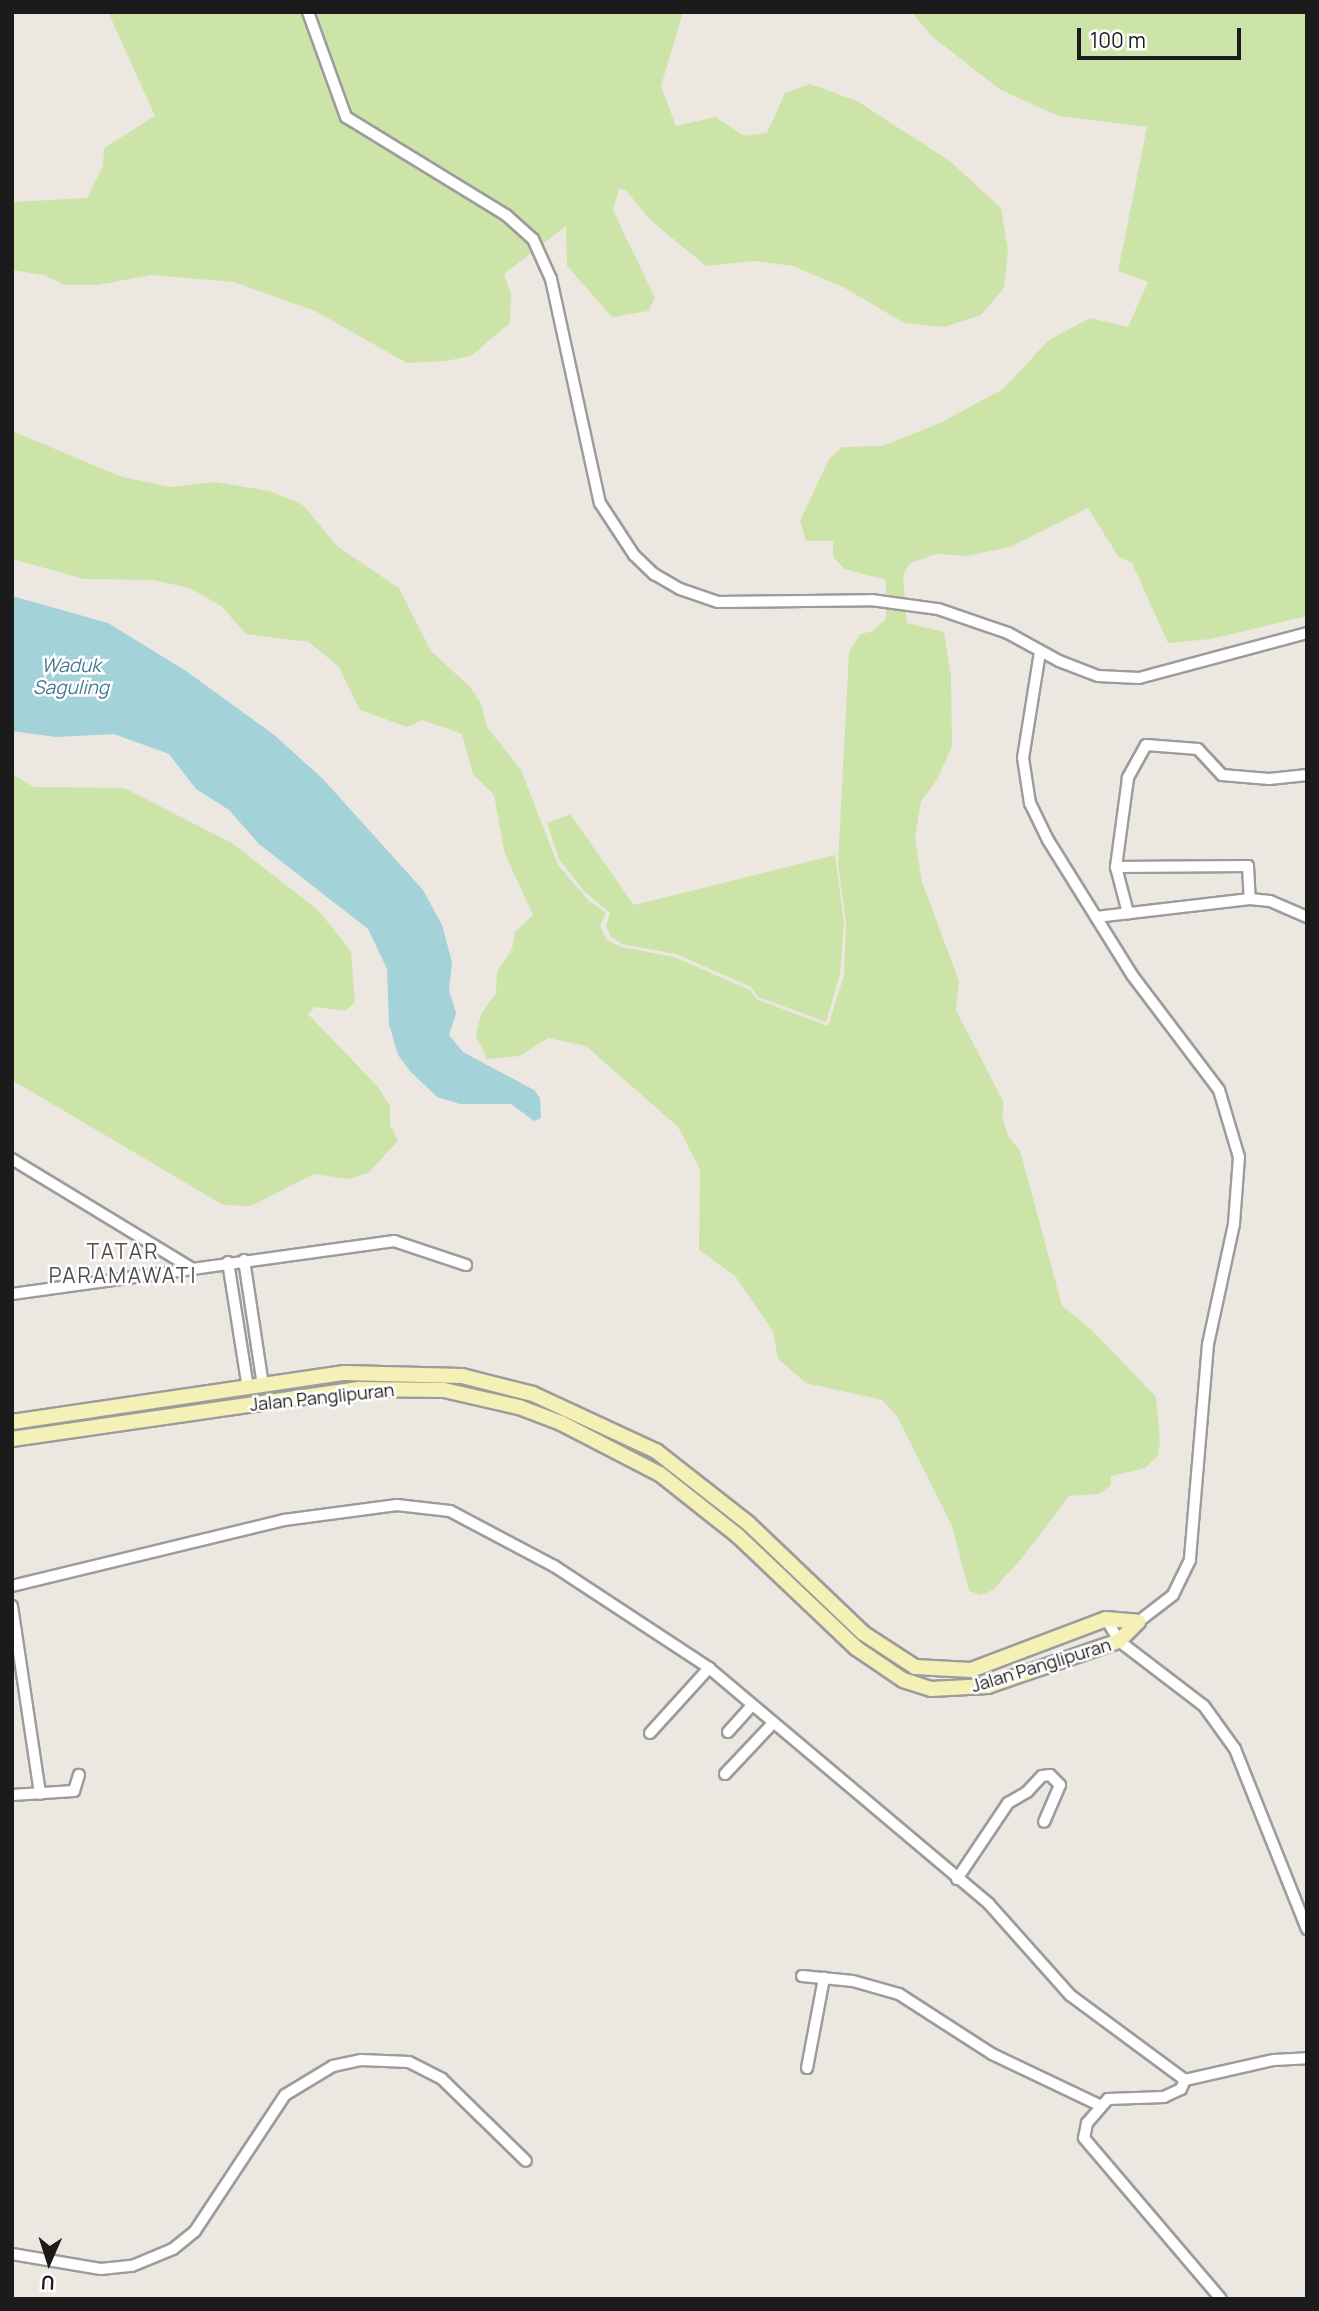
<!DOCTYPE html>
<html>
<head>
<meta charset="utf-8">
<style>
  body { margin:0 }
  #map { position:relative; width:1319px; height:2311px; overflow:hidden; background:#ece7e1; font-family:Manrope,sans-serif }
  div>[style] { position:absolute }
  .grass>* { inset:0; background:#cde4a9 }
  .water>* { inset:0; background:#a3d2d8 }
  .roads { filter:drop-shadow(2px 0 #9c9c9c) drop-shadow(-2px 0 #9c9c9c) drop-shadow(0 2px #9c9c9c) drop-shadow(0 -2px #9c9c9c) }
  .minor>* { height:10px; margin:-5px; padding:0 5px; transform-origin:5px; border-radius:5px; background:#fff }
  .secondary>* { height:14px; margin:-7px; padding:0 7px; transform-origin:7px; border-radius:7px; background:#f5f0b6 }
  span { translate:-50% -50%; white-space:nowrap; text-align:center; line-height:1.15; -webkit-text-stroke:5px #fff; paint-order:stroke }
  .street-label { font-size:18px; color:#1b1b1b }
  .water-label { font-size:19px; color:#487895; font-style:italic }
  .quarter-label { font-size:21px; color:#4e4e4e; letter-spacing:2px }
  .frame { position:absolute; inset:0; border:14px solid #1b1b1b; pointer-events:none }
  .north { position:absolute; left:14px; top:2227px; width:70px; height:70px; -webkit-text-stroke:5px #fff; paint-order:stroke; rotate:183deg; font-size:19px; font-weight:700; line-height:28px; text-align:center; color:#1b1b1b }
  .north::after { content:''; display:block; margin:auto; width:24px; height:32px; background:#1b1b1b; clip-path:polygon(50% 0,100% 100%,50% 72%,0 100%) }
  .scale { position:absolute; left:1077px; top:28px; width:164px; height:32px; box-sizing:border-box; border:4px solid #1b1b1b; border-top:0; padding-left:9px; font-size:21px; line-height:24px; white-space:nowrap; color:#1b1b1b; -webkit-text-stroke:5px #fff; paint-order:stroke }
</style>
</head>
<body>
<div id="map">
  <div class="grass">
    <i style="clip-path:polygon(108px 12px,683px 12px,661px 86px,676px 126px,715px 117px,744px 136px,767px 133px,785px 93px,810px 84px,857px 101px,951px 162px,1001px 208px,1008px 250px,1004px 288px,981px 315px,944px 327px,904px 323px,845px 288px,793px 266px,754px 261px,706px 266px,649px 219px,626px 190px,619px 189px,613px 210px,655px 298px,648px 311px,612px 317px,567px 266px,566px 226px,504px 274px,511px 294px,510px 323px,471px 356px,446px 361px,407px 363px,315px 311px,234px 282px,151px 275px,98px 285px,65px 285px,44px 275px,12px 270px,12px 202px,87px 198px,103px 166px,104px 148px,155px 116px)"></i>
    <i style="clip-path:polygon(911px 12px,1307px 12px,1307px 616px,1211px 639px,1168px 643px,1132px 563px,1118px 556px,1088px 508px,1010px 547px,966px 556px,936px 554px,909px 564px,903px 575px,907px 623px,944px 632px,951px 676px,952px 746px,937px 780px,921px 801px,915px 838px,922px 882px,959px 981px,956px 1010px,1004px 1103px,1002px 1115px,1008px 1136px,1020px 1150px,1062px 1306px,1092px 1330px,1156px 1397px,1160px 1441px,1158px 1456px,1145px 1468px,1111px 1476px,1111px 1485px,1099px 1494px,1069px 1496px,1022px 1558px,993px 1590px,981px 1595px,969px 1591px,952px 1526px,897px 1416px,882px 1400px,806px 1383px,778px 1359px,773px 1331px,735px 1276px,699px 1250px,700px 1169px,678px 1127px,586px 1046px,548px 1038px,520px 1056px,487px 1059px,476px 1036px,481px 1014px,496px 993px,497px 972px,512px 949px,515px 932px,533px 915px,505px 854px,494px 795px,473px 774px,462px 734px,422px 720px,407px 727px,360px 710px,339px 667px,309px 642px,246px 634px,221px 606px,190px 588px,152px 580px,84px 579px,12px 559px,12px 431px,122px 477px,171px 487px,215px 482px,270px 491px,303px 505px,338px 547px,399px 588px,431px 651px,469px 686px,481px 703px,487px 727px,521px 770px,558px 865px,589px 901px,606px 913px,600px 926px,607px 940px,621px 947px,674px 957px,750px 990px,756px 999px,828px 1026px,844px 975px,846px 922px,838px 864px,849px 652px,860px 634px,873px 631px,886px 619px,886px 580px,845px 569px,833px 557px,833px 541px,806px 541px,800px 521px,829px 459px,842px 447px,883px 446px,940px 423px,1003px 389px,1049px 340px,1090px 318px,1128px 327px,1148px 282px,1118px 271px,1147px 127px,1058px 116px,999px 89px,933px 37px)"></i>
    <i style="clip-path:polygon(12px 774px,34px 787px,124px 788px,232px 843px,318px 910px,351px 951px,355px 1002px,345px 1011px,315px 1007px,308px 1014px,378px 1087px,390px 1106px,390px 1125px,398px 1141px,368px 1173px,348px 1179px,314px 1174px,251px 1206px,223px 1205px,12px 1080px)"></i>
    <i style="clip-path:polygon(570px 814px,634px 905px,835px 855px,844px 922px,840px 974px,826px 1022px,758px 997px,751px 987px,676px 954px,622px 944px,611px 937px,606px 926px,610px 913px,584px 891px,559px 859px,547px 823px)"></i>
  </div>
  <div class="water">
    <i style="clip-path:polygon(12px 596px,108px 623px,186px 671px,273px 734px,322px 778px,423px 890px,442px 925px,452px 962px,449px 990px,456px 1013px,449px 1035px,463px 1052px,534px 1090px,540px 1098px,541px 1118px,534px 1121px,511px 1104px,460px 1104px,437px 1097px,410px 1071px,398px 1055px,389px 1024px,387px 969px,368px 929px,259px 844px,229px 810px,196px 789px,169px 754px,114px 734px,56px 737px,12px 731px)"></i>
  </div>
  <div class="roads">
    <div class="minor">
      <i style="left:308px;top:12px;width:112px;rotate:70.1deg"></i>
      <i style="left:346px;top:117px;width:188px;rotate:31.5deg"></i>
      <i style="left:506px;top:215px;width:36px;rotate:42deg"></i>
      <i style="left:533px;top:239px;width:44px;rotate:65.8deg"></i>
      <i style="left:551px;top:279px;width:229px;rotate:77.7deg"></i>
      <i style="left:600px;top:503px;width:62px;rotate:56.8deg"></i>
      <i style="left:634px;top:555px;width:28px;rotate:44deg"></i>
      <i style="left:654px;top:574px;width:30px;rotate:30deg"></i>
      <i style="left:680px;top:589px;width:40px;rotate:18.9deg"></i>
      <i style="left:718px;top:602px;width:153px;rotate:-0.7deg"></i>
      <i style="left:871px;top:600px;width:68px;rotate:7.7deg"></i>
      <i style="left:938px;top:609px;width:74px;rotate:18.9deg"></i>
      <i style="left:1008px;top:633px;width:58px;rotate:28.8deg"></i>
      <i style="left:1059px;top:661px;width:42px;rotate:21deg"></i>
      <i style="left:1098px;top:676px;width:41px;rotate:2.8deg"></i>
      <i style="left:1139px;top:678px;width:174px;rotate:-15deg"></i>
      <i style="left:1040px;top:652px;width:107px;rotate:99.1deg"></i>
      <i style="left:1023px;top:758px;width:46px;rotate:81.2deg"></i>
      <i style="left:1030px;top:803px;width:41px;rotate:64.1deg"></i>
      <i style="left:1048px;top:840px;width:159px;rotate:58.1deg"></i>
      <i style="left:1132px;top:975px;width:144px;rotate:52.9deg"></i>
      <i style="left:1219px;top:1090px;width:70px;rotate:73.4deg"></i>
      <i style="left:1239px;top:1157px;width:67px;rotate:94.3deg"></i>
      <i style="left:1234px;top:1224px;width:123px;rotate:102.2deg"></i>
      <i style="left:1208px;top:1344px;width:217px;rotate:94.8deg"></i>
      <i style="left:1190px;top:1560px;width:39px;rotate:116deg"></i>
      <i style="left:1173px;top:1595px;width:44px;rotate:142.4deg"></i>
      <i style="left:1307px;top:775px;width:38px;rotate:174deg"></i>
      <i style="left:1269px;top:779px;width:47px;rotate:-175.1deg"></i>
      <i style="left:1222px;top:775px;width:35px;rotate:-133deg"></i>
      <i style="left:1198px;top:749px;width:52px;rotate:-175.6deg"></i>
      <i style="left:1146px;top:745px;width:38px;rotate:119deg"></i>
      <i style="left:1128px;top:778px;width:90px;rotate:97.7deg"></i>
      <i style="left:1116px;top:867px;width:132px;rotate:-0.4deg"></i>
      <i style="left:1248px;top:866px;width:33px;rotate:87deg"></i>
      <i style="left:1250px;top:899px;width:20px;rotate:6deg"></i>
      <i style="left:1270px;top:901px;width:40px;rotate:23.4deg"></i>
      <i style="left:1116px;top:867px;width:48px;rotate:75.4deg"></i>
      <i style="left:1096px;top:917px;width:155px;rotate:-6.7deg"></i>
      <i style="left:12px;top:1159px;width:210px;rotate:31.3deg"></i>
      <i style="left:244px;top:1260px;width:126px;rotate:81.4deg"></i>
      <i style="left:228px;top:1262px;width:128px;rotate:81deg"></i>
      <i style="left:12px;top:1294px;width:386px;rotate:-7.9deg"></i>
      <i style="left:394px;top:1241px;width:76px;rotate:18.4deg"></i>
      <i style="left:12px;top:1586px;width:280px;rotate:-13.6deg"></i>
      <i style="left:284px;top:1520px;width:114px;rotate:-7.6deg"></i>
      <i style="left:397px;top:1505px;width:53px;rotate:6.5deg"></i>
      <i style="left:450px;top:1511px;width:118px;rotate:27.9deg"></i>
      <i style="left:554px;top:1566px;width:186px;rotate:33.3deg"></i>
      <i style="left:709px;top:1668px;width:366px;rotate:40.1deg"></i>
      <i style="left:989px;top:1904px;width:122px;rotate:48.3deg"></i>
      <i style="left:1070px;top:1995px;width:143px;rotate:36.5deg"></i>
      <i style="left:1185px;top:2080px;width:91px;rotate:-12.7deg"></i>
      <i style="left:1274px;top:2060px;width:33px;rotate:-3deg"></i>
      <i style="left:12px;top:1606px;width:190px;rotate:81.5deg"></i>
      <i style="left:1106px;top:1619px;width:26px;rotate:59deg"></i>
      <i style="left:1119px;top:1641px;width:107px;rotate:37.4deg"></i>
      <i style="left:1204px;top:1706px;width:53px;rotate:54.2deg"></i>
      <i style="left:1235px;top:1749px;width:194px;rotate:68.2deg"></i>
      <i style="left:728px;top:1732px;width:36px;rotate:-48deg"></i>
      <i style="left:650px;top:1733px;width:88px;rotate:-47.8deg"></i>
      <i style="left:725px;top:1774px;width:70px;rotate:-46.7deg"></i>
      <i style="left:12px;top:1795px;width:62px;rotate:-3.7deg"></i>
      <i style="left:74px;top:1791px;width:17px;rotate:-73deg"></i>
      <i style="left:957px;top:1879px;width:92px;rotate:-56.1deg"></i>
      <i style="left:1008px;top:1803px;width:22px;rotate:-30deg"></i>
      <i style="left:1027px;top:1792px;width:22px;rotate:-47deg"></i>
      <i style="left:1042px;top:1776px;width:8px;rotate:-7deg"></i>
      <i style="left:1050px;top:1775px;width:14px;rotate:45deg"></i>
      <i style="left:1060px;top:1785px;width:40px;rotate:113.4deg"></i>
      <i style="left:802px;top:1976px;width:51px;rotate:5.6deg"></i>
      <i style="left:853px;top:1981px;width:48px;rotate:15.8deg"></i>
      <i style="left:899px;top:1994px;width:111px;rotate:32.8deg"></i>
      <i style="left:992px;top:2054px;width:121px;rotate:25.5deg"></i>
      <i style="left:807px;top:2068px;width:92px;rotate:-79.3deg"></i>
      <i style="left:1185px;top:2080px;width:10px;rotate:114deg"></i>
      <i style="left:1181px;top:2089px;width:19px;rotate:155deg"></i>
      <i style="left:1164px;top:2097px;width:56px;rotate:178deg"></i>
      <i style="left:1108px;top:2099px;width:32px;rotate:131deg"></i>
      <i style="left:1087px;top:2123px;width:15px;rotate:101deg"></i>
      <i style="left:1084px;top:2138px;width:211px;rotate:49.6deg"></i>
      <i style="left:12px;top:2254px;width:90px;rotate:9.6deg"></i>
      <i style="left:101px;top:2269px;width:31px;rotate:-6deg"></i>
      <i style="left:132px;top:2266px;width:44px;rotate:-22.5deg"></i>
      <i style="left:173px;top:2249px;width:28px;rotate:-39deg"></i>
      <i style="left:195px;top:2231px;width:163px;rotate:-56.5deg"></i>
      <i style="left:285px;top:2095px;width:56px;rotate:-31.1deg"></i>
      <i style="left:333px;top:2066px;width:29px;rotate:-12deg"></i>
      <i style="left:361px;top:2060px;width:48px;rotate:2.4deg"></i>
      <i style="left:409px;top:2062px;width:37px;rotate:27deg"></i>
      <i style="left:442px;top:2079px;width:117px;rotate:44.3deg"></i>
    </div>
    <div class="secondary">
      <i style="left:12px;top:1422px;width:336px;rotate:-8.4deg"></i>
      <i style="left:344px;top:1373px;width:118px;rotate:1.5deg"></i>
      <i style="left:462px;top:1376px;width:73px;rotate:14.2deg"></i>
      <i style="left:533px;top:1394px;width:136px;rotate:24.9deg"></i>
      <i style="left:656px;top:1451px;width:118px;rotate:38.1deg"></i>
      <i style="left:749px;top:1524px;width:158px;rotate:43.7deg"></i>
      <i style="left:863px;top:1633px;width:62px;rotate:33.2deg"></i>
      <i style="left:915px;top:1667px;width:56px;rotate:3.1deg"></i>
      <i style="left:971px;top:1670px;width:144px;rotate:-20.7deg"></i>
      <i style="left:1106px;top:1619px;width:32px;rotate:5deg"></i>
      <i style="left:12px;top:1439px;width:352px;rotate:-8.2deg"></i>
      <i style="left:360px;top:1389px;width:84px;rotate:0.7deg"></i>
      <i style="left:444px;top:1390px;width:77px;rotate:12.8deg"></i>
      <i style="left:519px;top:1407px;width:45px;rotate:20.9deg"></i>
      <i style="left:561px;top:1423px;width:111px;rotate:27.3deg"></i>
      <i style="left:660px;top:1474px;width:98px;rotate:38.4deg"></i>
      <i style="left:737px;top:1535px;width:164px;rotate:43.5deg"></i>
      <i style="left:856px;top:1648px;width:57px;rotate:34.2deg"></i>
      <i style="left:903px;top:1680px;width:29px;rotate:18deg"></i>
      <i style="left:931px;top:1689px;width:57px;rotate:-3deg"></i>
      <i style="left:988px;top:1686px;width:139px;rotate:-19deg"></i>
      <i style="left:1119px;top:1641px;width:27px;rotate:-45deg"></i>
    </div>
  </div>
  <div class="street-label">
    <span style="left:322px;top:1397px;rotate:-6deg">Jalan Panglipuran</span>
    <span style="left:1041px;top:1665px;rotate:-17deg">Jalan Panglipuran</span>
  </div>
  <div class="water-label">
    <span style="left:71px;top:677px">Waduk<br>Saguling</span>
  </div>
  <div class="quarter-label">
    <span style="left:123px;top:1263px">TATAR<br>PARAMAWATI</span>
  </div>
  <div class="frame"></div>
  <div class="north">U</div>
  <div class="scale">100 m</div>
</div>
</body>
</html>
